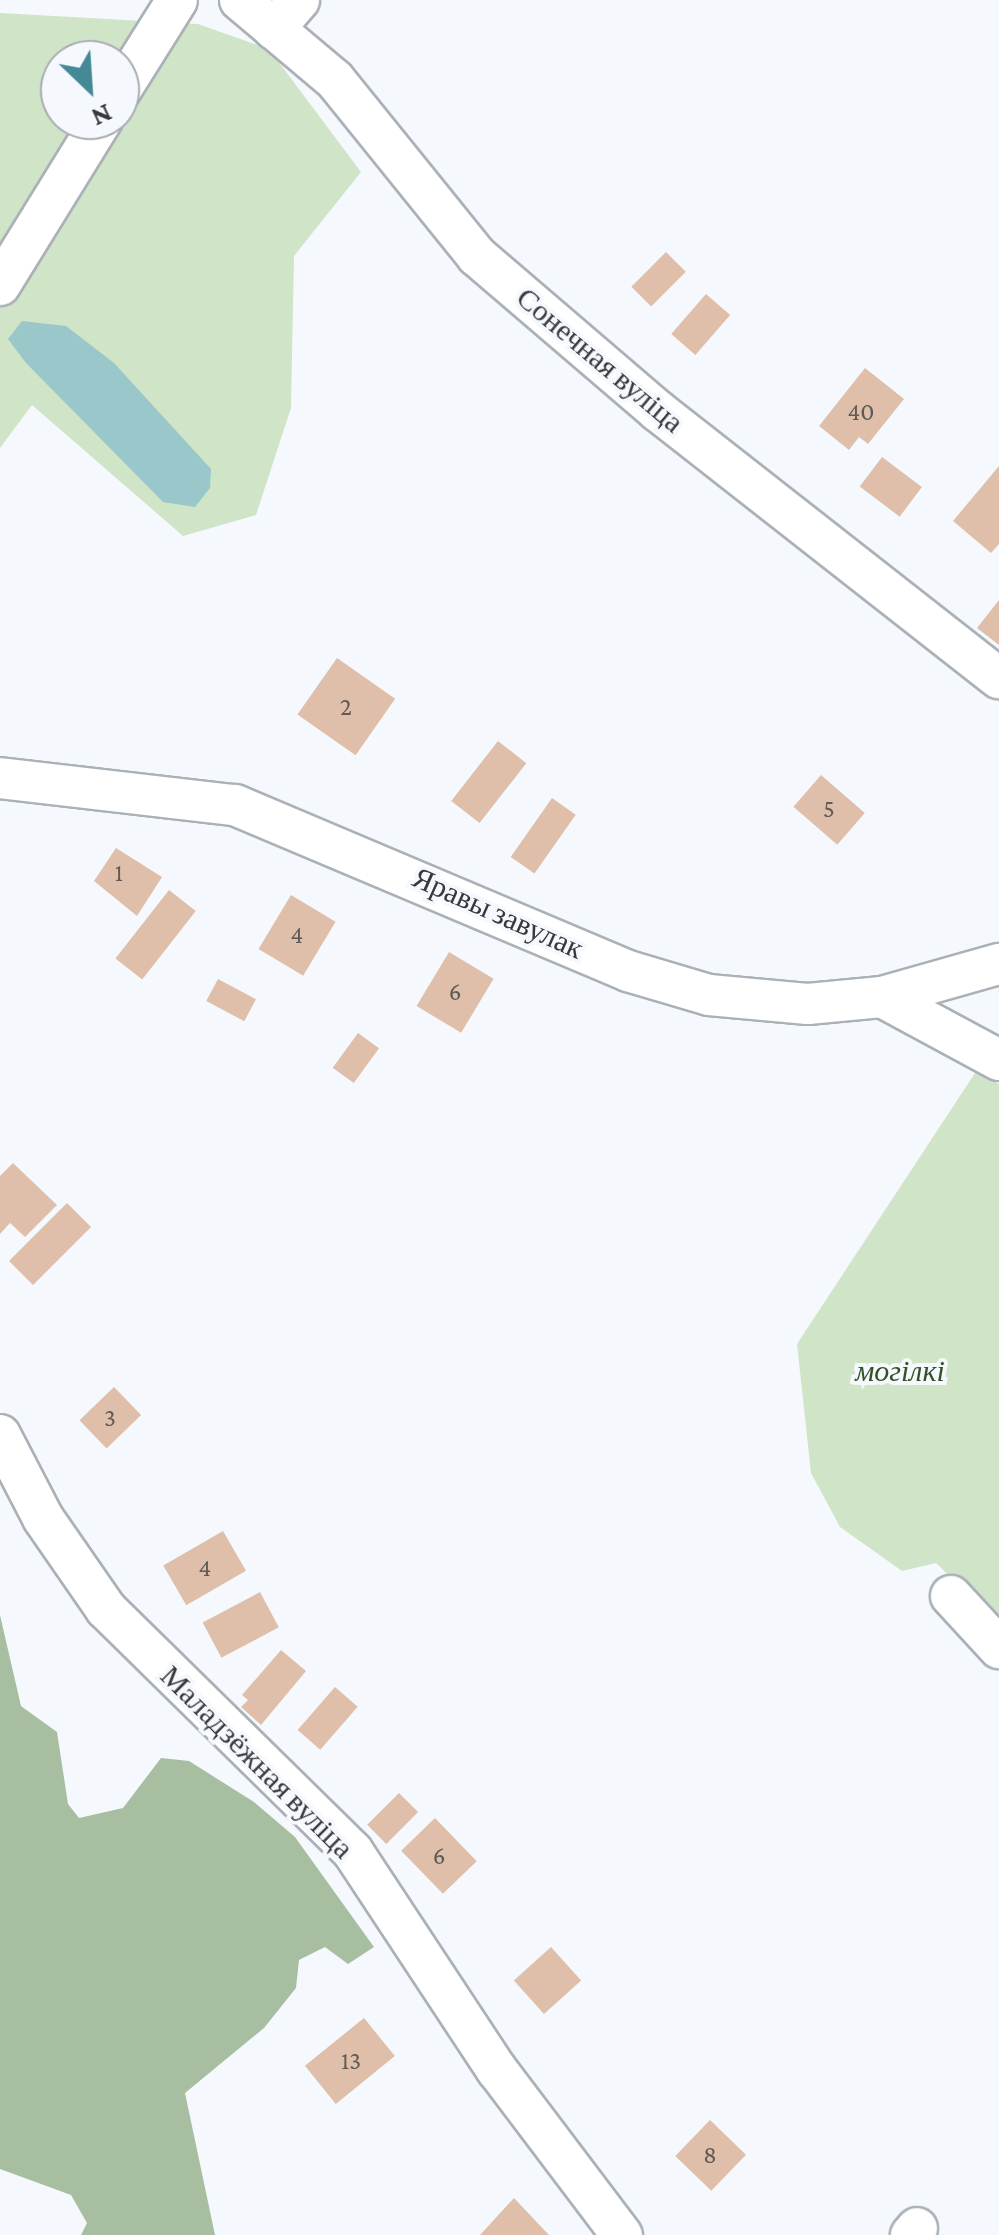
<!DOCTYPE html>
<html>
<head>
<meta charset="utf-8">
<style>
  body { margin:0 }
  #map { position:relative; width:999px; height:2235px; overflow:hidden; background:#f5f9fe; font-family:"Crimson Pro",serif }
  div>[style] { position:absolute }
  .green>* { inset:0; background:#d0e4c8 }
  .forest>* { inset:0; background:#a8bea0 }
  .water>* { inset:0; background:#9ac7c9 }
  .building>* { inset:0; background:#dfbfa9; transform-origin:0 0 }
  .roads { filter:drop-shadow(2px 0 #aab1b7) drop-shadow(-2px 0 #aab1b7) drop-shadow(0 2px #aab1b7) drop-shadow(0 -2px #aab1b7) }
  .minor>* { height:40px; margin:-20px; padding:0 20px; transform-origin:20px; border-radius:20px; background:#fff }
  span { translate:-50% -50%; white-space:nowrap; text-align:center; line-height:1.15; -webkit-text-stroke:8px #f5f9fe; paint-order:stroke }
  .number-label { font-size:25px; color:#605a56 }
  .number-label span { -webkit-text-stroke-width:0 }
  .street-label { font-size:30px; color:#36383b }
  .park-label { font-size:30px; color:#335126; font-style:italic }
  .north { position:absolute; left:40px; top:40px; width:100px; height:100px; box-sizing:border-box; background:#f5f9fe; border:2px solid #a9acb0; border-radius:50%; rotate:155deg; font-size:28px; font-weight:700; line-height:40px; text-align:center; color:#36383b }
  .north::after { content:''; display:block; margin:auto; width:35px; height:45px; background:#458997; clip-path:polygon(50% 0,100% 100%,50% 72%,0 100%) }
</style>
</head>
<body>
<div id="map">
  <div class="green">
    <i style="clip-path:polygon(evenodd,0 13px,198px 24px,269px 49px,361px 172px,294px 256px,291px 408px,256px 515px,183px 536px,32px 405px,0 448px,0 13px,60px 60px,120px 60px,120px 120px,60px 120px,60px 60px)"></i>
    <i style="clip-path:polygon(977px 1070px,999px 1084px,999px 1625px,936px 1563px,902px 1571px,840px 1527px,811px 1473px,797px 1344px)"></i>
  </div>
  <div class="forest">
    <i style="clip-path:polygon(0 1615px,21px 1706px,57px 1732px,68px 1804px,79px 1818px,123px 1808px,161px 1758px,189px 1761px,254px 1802px,295px 1837px,374px 1947px,348px 1964px,325px 1947px,299px 1960px,296px 1988px,264px 2028px,185px 2093px,215px 2235px,81px 2235px,87px 2223px,71px 2195px,0 2169px)"></i>
  </div>
  <div class="water">
    <i style="clip-path:polygon(22px 321px,66px 326px,114px 363px,211px 469px,210px 488px,195px 507px,163px 502px,26px 363px,8px 339px)"></i>
  </div>
  <div class="building">
    <i style="left:666px;top:252px;width:28px;height:49px;rotate:45deg"></i>
    <i style="left:706px;top:294px;width:32px;height:53px;rotate:41deg"></i>
    <i style="clip-path:polygon(865px 368px,904px 399px,868px 444px,859px 437px,849px 450px,819px 426px)"></i>
    <i style="left:882px;top:457px;width:50px;height:37px;rotate:37deg"></i>
    <i style="clip-path:polygon(999px 466px,999px 544px,991px 553px,953px 521px)"></i>
    <i style="clip-path:polygon(999px 600px,999px 645px,977px 628px)"></i>
    <i style="left:337px;top:658px;width:71px;height:69px;rotate:35deg"></i>
    <i style="left:498px;top:741px;width:36px;height:76px;rotate:38deg"></i>
    <i style="left:821px;top:775px;width:58px;height:42px;rotate:41deg"></i>
    <i style="left:552px;top:798px;width:29px;height:72px;rotate:35deg"></i>
    <i style="clip-path:polygon(116px 848px,162px 877px,137px 916px,94px 881px)"></i>
    <i style="left:169px;top:890px;width:34px;height:87px;rotate:38deg"></i>
    <i style="left:291px;top:895px;width:52px;height:63px;rotate:31deg"></i>
    <i style="left:449px;top:952px;width:52px;height:63px;rotate:31deg"></i>
    <i style="left:218px;top:979px;width:43px;height:25px;rotate:28deg"></i>
    <i style="left:358px;top:1033px;width:26px;height:43px;rotate:36deg"></i>
    <i style="clip-path:polygon(13px 1163px,57px 1205px,25px 1237px,10px 1223px,0 1234px,0 1176px)"></i>
    <i style="left:67px;top:1203px;width:34px;height:82px;rotate:45deg"></i>
    <i style="left:114px;top:1387px;width:39px;height:48px;rotate:46deg"></i>
    <i style="left:223px;top:1531px;width:46px;height:69px;rotate:60deg"></i>
    <i style="left:260px;top:1592px;width:40px;height:65px;rotate:62deg"></i>
    <i style="clip-path:polygon(281px 1650px,306px 1671px,261px 1725px,241px 1707px,248px 1700px,242px 1695px)"></i>
    <i style="left:335px;top:1687px;width:30px;height:57px;rotate:41deg"></i>
    <i style="left:399px;top:1793px;width:27px;height:45px;rotate:45deg"></i>
    <i style="left:435px;top:1818px;width:60px;height:47px;rotate:46deg"></i>
    <i style="left:551px;top:1947px;width:45px;height:50px;rotate:48deg"></i>
    <i style="left:364px;top:2018px;width:49px;height:76px;rotate:51deg"></i>
    <i style="left:710px;top:2120px;width:50px;height:50px;rotate:44deg"></i>
    <i style="clip-path:polygon(514px 2198px,549px 2235px,480px 2235px)"></i>
  </div>
  <div class="roads">
    <div class="minor">
      <i style="left:240px;top:0;width:124px;rotate:40.1deg"></i>
      <i style="left:335px;top:80px;width:226px;rotate:51.1deg"></i>
      <i style="left:477px;top:256px;width:238px;rotate:40.6deg"></i>
      <i style="left:658px;top:411px;width:433px;rotate:38.1deg"></i>
      <i style="left:274px;top:29px;width:38px;rotate:-49deg"></i>
      <i style="left:120px;top:91px;width:107px;rotate:-57.9deg"></i>
      <i style="left:0;top:285px;width:194px;rotate:-58.3deg"></i>
      <i style="left:0;top:778px;width:237px;rotate:6.6deg"></i>
      <i style="left:235px;top:805px;width:427px;rotate:22.9deg"></i>
      <i style="left:628px;top:971px;width:84px;rotate:16.5deg"></i>
      <i style="left:709px;top:995px;width:99px;rotate:5.2deg"></i>
      <i style="left:808px;top:1004px;width:74px;rotate:-5.4deg"></i>
      <i style="left:882px;top:997px;width:122px;rotate:-15.8deg"></i>
      <i style="left:882px;top:997px;width:133px;rotate:28.3deg"></i>
      <i style="left:0;top:1435px;width:93px;rotate:62.6deg"></i>
      <i style="left:43px;top:1518px;width:111px;rotate:55.3deg"></i>
      <i style="left:106px;top:1609px;width:346px;rotate:44.5deg"></i>
      <i style="left:353px;top:1852px;width:261px;rotate:56.6deg"></i>
      <i style="left:497px;top:2070px;width:207px;rotate:52.9deg"></i>
      <i style="left:951px;top:1596px;width:71px;rotate:47.3deg"></i>
      <i style="left:911px;top:2235px;width:9px;rotate:-49deg"></i>
    </div>
  </div>
  <div class="number-label">
    <span style="left:861px;top:412px">40</span>
    <span style="left:346px;top:707px">2</span>
    <span style="left:829px;top:809px">5</span>
    <span style="left:119px;top:873px">1</span>
    <span style="left:297px;top:935px">4</span>
    <span style="left:455px;top:992px">6</span>
    <span style="left:110px;top:1418px">3</span>
    <span style="left:205px;top:1568px">4</span>
    <span style="left:439px;top:1856px">6</span>
    <span style="left:351px;top:2061px">13</span>
    <span style="left:710px;top:2155px">8</span>
  </div>
  <div class="street-label">
    <span style="left:600px;top:360px;rotate:40deg">Сонечная вуліца</span>
    <span style="left:498px;top:913px;rotate:24deg">Яравы завулак</span>
    <span style="left:257px;top:1762px;rotate:45deg">Маладзёжная вуліца</span>
  </div>
  <div class="park-label">
    <span style="left:900px;top:1371px">могілкі</span>
  </div>
  <div class="north">N</div>
</div>
</body>
</html>
